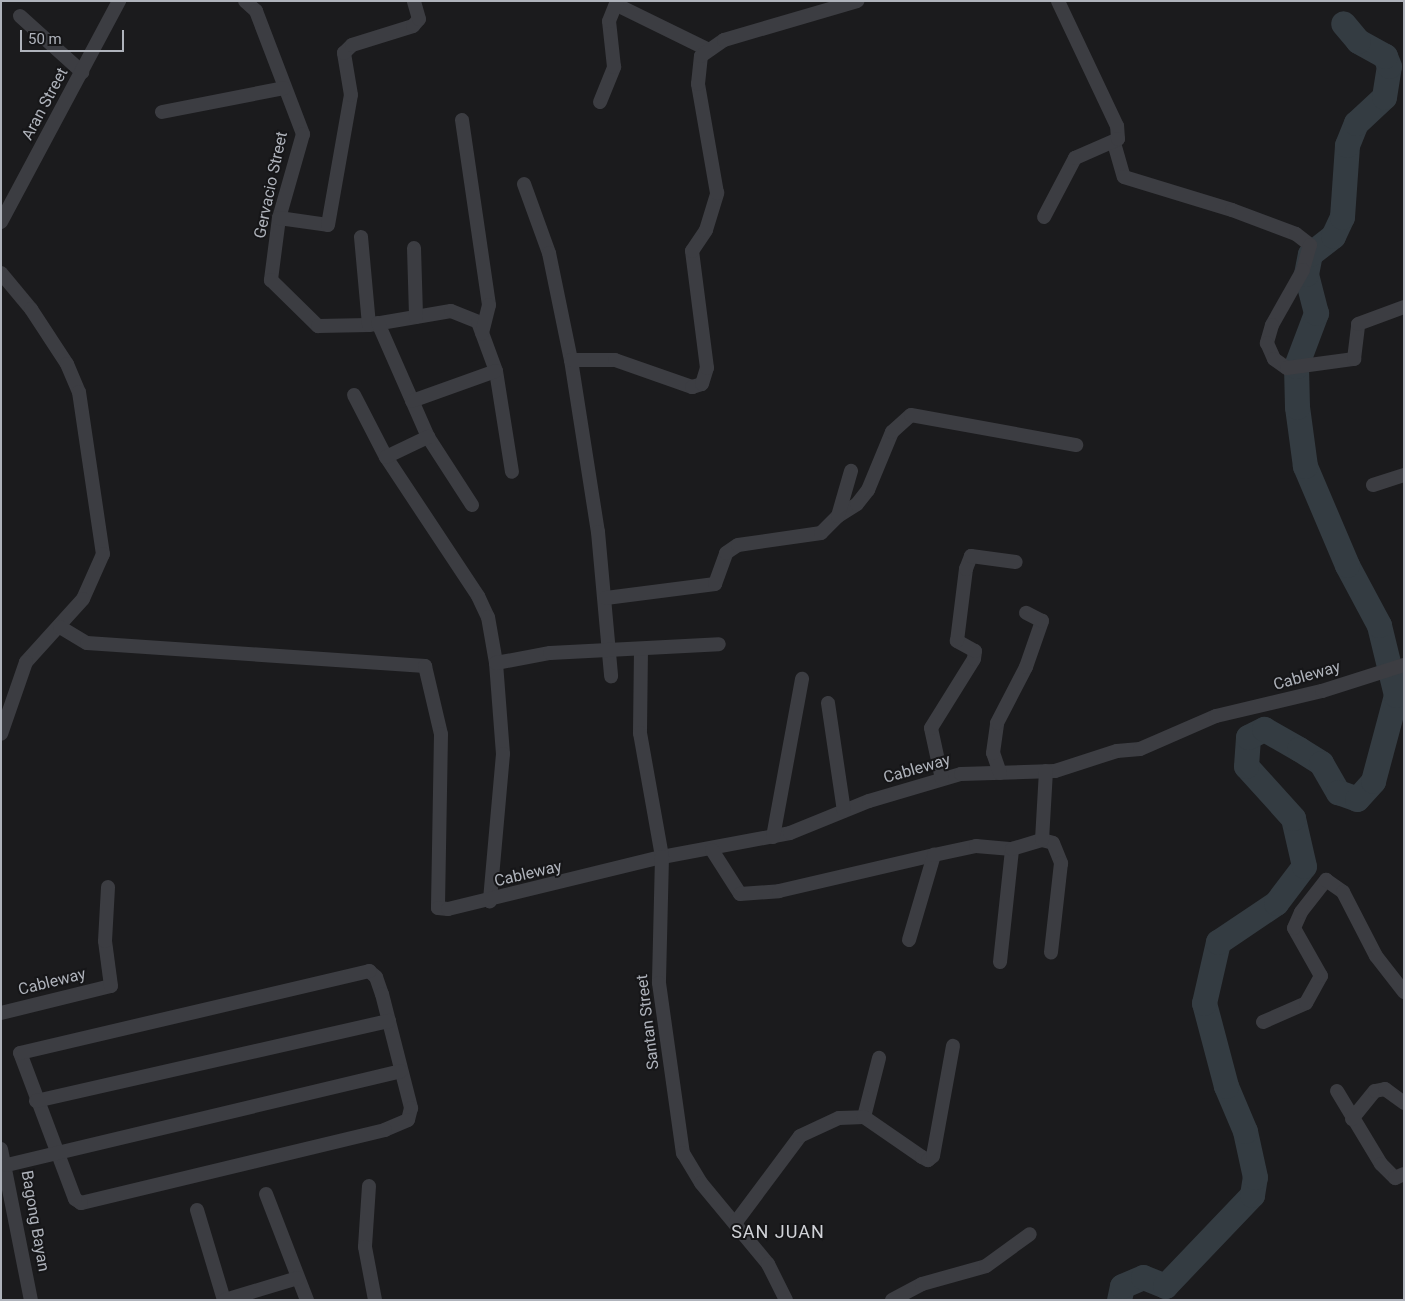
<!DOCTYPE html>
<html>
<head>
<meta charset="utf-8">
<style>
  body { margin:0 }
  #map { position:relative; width:1405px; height:1301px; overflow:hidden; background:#1b1b1d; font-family:Roboto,sans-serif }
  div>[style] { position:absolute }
  .river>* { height:25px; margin:-12.5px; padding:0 12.5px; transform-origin:12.5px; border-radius:12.5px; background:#343c42 }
  .street>* { height:14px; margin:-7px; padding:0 7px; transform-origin:7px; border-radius:7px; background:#3c3d42 }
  span { translate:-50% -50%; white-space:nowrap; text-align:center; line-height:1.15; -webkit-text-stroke:4px #161618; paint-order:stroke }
  .street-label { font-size:16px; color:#afb3bb }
  .neighbourhood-label { font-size:18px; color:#d0d2d7; letter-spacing:1px }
  .frame { position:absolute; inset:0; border:2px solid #afb3bb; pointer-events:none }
  .scale { position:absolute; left:20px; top:30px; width:104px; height:22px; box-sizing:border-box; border:2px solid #afb3bb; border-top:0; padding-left:6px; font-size:15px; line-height:18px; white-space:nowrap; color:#afb3bb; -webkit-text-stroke:4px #161618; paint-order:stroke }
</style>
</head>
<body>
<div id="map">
  <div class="river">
    <i style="left:1119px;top:1300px;width:14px;rotate:-78deg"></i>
    <i style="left:1122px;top:1286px;width:23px;rotate:-23deg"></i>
    <i style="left:1143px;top:1277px;width:24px;rotate:22deg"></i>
    <i style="left:1165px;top:1286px;width:126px;rotate:-46.3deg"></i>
    <i style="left:1252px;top:1195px;width:18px;rotate:-81deg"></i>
    <i style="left:1255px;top:1177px;width:47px;rotate:-102.3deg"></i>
    <i style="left:1245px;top:1131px;width:49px;rotate:-112.9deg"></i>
    <i style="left:1226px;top:1086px;width:86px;rotate:-104.8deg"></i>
    <i style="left:1204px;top:1003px;width:63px;rotate:-77.1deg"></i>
    <i style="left:1218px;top:942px;width:70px;rotate:-33.9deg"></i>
    <i style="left:1276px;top:903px;width:46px;rotate:-52.9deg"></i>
    <i style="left:1304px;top:866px;width:49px;rotate:-102.9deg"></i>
    <i style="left:1293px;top:818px;width:70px;rotate:-132.1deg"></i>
    <i style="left:1246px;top:766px;width:29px;rotate:-86deg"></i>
    <i style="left:1248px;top:737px;width:18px;rotate:-27deg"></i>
    <i style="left:1264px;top:729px;width:40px;rotate:29.7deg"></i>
    <i style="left:1299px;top:749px;width:26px;rotate:32deg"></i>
    <i style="left:1321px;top:763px;width:34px;rotate:60deg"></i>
    <i style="left:1338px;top:792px;width:20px;rotate:20deg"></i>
    <i style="left:1357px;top:799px;width:24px;rotate:-48deg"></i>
    <i style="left:1373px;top:781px;width:89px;rotate:-75deg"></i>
    <i style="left:1396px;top:695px;width:72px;rotate:-103.7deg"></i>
    <i style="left:1379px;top:625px;width:68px;rotate:-118.1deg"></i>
    <i style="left:1347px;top:565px;width:108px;rotate:-113deg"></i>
    <i style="left:1305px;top:466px;width:60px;rotate:-97.7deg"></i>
    <i style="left:1297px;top:407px;width:41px;rotate:-91.4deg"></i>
    <i style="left:1296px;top:366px;width:57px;rotate:-69.3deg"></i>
    <i style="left:1316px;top:313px;width:40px;rotate:-104.4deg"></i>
    <i style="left:1306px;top:274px;width:20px;rotate:-79deg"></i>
    <i style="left:1310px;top:254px;width:29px;rotate:-38deg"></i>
    <i style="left:1333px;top:236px;width:21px;rotate:-65deg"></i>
    <i style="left:1342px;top:217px;width:72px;rotate:-86deg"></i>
    <i style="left:1347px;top:145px;width:24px;rotate:-68deg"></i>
    <i style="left:1356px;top:123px;width:38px;rotate:-43deg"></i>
    <i style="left:1384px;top:97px;width:31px;rotate:-81deg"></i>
    <i style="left:1389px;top:66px;width:11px;rotate:-112deg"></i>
    <i style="left:1385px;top:56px;width:31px;rotate:-151deg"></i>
    <i style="left:1358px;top:41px;width:23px;rotate:-130deg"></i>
  </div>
  <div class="street">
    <i style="left:245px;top:1px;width:15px;rotate:42deg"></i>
    <i style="left:256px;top:11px;width:132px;rotate:69.1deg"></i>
    <i style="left:303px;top:134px;width:87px;rotate:105.9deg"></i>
    <i style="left:279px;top:218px;width:63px;rotate:97.4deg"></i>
    <i style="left:271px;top:280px;width:66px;rotate:44.4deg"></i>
    <i style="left:318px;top:326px;width:51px;rotate:-1.1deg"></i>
    <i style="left:369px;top:325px;width:83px;rotate:-9.7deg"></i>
    <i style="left:451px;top:311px;width:29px;rotate:22deg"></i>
    <i style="left:478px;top:322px;width:52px;rotate:69.8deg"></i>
    <i style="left:496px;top:371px;width:102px;rotate:81deg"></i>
    <i style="left:617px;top:5px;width:102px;rotate:26.1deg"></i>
    <i style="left:20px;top:16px;width:84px;rotate:42.1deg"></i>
    <i style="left:600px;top:102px;width:38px;rotate:-68deg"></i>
    <i style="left:614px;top:67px;width:46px;rotate:-96.2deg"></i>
    <i style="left:609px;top:21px;width:22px;rotate:-68deg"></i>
    <i style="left:162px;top:112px;width:124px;rotate:-11.1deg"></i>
    <i style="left:462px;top:120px;width:187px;rotate:81.7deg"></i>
    <i style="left:489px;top:305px;width:29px;rotate:104deg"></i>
    <i style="left:1114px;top:143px;width:35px;rotate:74deg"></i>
    <i style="left:1124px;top:177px;width:113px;rotate:17deg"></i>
    <i style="left:1232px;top:210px;width:68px;rotate:20.6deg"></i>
    <i style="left:1296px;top:234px;width:18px;rotate:38deg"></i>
    <i style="left:1310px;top:245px;width:26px;rotate:106deg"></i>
    <i style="left:1303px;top:270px;width:63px;rotate:119.4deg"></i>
    <i style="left:1272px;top:325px;width:19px;rotate:106deg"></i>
    <i style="left:1267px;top:343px;width:17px;rotate:66deg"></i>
    <i style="left:1274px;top:359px;width:16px;rotate:35deg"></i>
    <i style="left:1287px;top:368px;width:68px;rotate:-7.7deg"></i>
    <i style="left:1354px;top:359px;width:35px;rotate:-83deg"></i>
    <i style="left:1358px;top:324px;width:49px;rotate:-20.3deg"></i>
    <i style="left:524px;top:184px;width:73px;rotate:70.1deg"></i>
    <i style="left:549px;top:253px;width:109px;rotate:78.4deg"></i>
    <i style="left:571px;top:360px;width:174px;rotate:81.1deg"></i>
    <i style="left:598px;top:532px;width:145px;rotate:84.8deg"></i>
    <i style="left:1044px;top:217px;width:67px;rotate:-62.3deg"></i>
    <i style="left:1075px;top:158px;width:47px;rotate:-23.8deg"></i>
    <i style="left:1118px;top:139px;width:13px;rotate:-94deg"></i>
    <i style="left:1117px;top:126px;width:138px;rotate:-115.3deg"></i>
    <i style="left:279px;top:218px;width:49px;rotate:8.1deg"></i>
    <i style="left:328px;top:225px;width:132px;rotate:-80deg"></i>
    <i style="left:351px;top:95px;width:43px;rotate:-99.5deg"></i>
    <i style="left:344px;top:53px;width:11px;rotate:-45deg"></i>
    <i style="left:352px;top:45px;width:64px;rotate:-17.3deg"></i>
    <i style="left:413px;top:26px;width:9px;rotate:-49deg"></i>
    <i style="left:419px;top:19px;width:19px;rotate:-106deg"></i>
    <i style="left:1px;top:222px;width:251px;rotate:-61.9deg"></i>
    <i style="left:361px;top:237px;width:88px;rotate:84.8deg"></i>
    <i style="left:414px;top:248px;width:69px;rotate:88.3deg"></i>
    <i style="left:1px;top:273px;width:47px;rotate:50.2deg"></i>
    <i style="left:31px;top:309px;width:66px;rotate:56.8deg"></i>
    <i style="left:67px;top:364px;width:30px;rotate:67deg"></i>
    <i style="left:79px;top:392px;width:164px;rotate:81.6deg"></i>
    <i style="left:103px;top:554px;width:49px;rotate:114deg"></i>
    <i style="left:83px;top:599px;width:85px;rotate:132.1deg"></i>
    <i style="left:26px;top:662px;width:76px;rotate:109.1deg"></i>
    <i style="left:378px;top:323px;width:124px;rotate:66.3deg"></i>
    <i style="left:428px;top:437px;width:81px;rotate:57.1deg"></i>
    <i style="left:571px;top:360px;width:44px"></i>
    <i style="left:615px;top:360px;width:82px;rotate:19.3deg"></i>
    <i style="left:692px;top:387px;width:10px;rotate:-17deg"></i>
    <i style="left:702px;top:384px;width:17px;rotate:-73deg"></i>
    <i style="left:707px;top:368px;width:118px;rotate:-97.3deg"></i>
    <i style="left:692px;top:251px;width:25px;rotate:-56deg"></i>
    <i style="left:706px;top:230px;width:39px;rotate:-73deg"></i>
    <i style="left:717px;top:193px;width:111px;rotate:-99.9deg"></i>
    <i style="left:698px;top:84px;width:28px;rotate:-84deg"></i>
    <i style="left:701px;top:56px;width:28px;rotate:-35deg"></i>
    <i style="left:724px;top:40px;width:139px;rotate:-16.3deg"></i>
    <i style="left:354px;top:395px;width:70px;rotate:62.7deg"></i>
    <i style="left:386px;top:457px;width:167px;rotate:56.5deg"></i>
    <i style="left:478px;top:596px;width:23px;rotate:65deg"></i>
    <i style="left:488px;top:617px;width:47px;rotate:80.1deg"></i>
    <i style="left:496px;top:663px;width:91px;rotate:85.6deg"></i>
    <i style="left:503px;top:754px;width:148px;rotate:95.1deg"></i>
    <i style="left:412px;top:401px;width:89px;rotate:-19.7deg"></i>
    <i style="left:386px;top:457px;width:47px;rotate:-25.5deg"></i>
    <i style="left:1373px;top:485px;width:33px;rotate:-18deg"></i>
    <i style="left:838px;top:516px;width:22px;rotate:-32deg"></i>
    <i style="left:857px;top:504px;width:18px;rotate:-52deg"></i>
    <i style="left:868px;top:490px;width:63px;rotate:-67.5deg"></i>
    <i style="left:892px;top:432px;width:25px;rotate:-42deg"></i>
    <i style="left:911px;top:415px;width:168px;rotate:10.3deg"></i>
    <i style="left:606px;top:598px;width:110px;rotate:-7.3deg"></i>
    <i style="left:715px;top:584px;width:33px;rotate:-70deg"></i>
    <i style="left:726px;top:553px;width:14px;rotate:-34deg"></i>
    <i style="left:738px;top:545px;width:84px;rotate:-8.2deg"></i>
    <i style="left:821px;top:533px;width:24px;rotate:-45deg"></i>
    <i style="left:838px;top:516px;width:47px;rotate:-73.9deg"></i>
    <i style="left:60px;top:627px;width:31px;rotate:31deg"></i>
    <i style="left:87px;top:643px;width:339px;rotate:3.9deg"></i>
    <i style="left:425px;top:666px;width:70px;rotate:76.8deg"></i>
    <i style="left:441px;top:734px;width:174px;rotate:91deg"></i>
    <i style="left:438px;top:908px;width:10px;rotate:6deg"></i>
    <i style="left:448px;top:909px;width:220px;rotate:-13.7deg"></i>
    <i style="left:662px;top:857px;width:130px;rotate:-10.6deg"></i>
    <i style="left:790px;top:833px;width:85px;rotate:-22.1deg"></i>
    <i style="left:869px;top:801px;width:96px;rotate:-16.4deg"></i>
    <i style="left:961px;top:774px;width:94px;rotate:-1.8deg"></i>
    <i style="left:1055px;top:771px;width:65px;rotate:-17.9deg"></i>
    <i style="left:1117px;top:751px;width:23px;rotate:-5deg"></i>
    <i style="left:1140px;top:749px;width:83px;rotate:-23.5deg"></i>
    <i style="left:1216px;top:716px;width:109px;rotate:-13.3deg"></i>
    <i style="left:1322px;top:691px;width:86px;rotate:-17.6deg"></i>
    <i style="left:641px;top:649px;width:84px;rotate:90.7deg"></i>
    <i style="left:640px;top:733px;width:126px;rotate:79.9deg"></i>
    <i style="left:662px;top:857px;width:126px;rotate:91.4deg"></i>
    <i style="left:659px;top:983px;width:172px;rotate:82deg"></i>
    <i style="left:683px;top:1153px;width:35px;rotate:59deg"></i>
    <i style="left:701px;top:1183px;width:105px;rotate:50.4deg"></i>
    <i style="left:768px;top:1264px;width:40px;rotate:63.4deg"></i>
    <i style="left:496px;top:663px;width:55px;rotate:-10.5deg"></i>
    <i style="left:550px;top:653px;width:169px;rotate:-3deg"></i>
    <i style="left:828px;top:703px;width:109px;rotate:81.6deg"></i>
    <i style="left:1000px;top:773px;width:21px;rotate:-109deg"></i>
    <i style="left:993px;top:753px;width:30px;rotate:-82deg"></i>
    <i style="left:997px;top:723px;width:63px;rotate:-62.6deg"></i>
    <i style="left:1026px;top:667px;width:49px;rotate:-70.8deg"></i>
    <i style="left:1042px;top:621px;width:18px;rotate:-153deg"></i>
    <i style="left:942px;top:779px;width:52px;rotate:-102.2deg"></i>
    <i style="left:931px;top:728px;width:81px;rotate:-58.1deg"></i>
    <i style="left:974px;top:659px;width:8px;rotate:-83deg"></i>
    <i style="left:975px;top:651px;width:21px;rotate:-151deg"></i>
    <i style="left:957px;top:641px;width:73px;rotate:-82.9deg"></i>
    <i style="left:966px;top:569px;width:14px;rotate:-69deg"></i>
    <i style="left:971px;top:556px;width:45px;rotate:7.6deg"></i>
    <i style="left:773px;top:837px;width:161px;rotate:-79.6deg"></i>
    <i style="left:1042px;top:840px;width:11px;rotate:15deg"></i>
    <i style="left:1053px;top:843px;width:22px;rotate:68deg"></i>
    <i style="left:1061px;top:863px;width:90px;rotate:96.4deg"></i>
    <i style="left:712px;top:850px;width:52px;rotate:57.5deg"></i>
    <i style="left:740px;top:894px;width:39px;rotate:-4deg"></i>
    <i style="left:779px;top:891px;width:159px;rotate:-13.1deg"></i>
    <i style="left:909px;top:940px;width:89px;rotate:-73.6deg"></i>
    <i style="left:934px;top:855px;width:43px;rotate:-12.1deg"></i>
    <i style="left:976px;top:846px;width:36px;rotate:5deg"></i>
    <i style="left:1000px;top:962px;width:114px;rotate:-83.9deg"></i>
    <i style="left:1012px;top:849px;width:31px;rotate:-17deg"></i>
    <i style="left:1042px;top:840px;width:69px;rotate:-86.7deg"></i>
    <i style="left:369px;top:971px;width:9px;rotate:41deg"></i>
    <i style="left:376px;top:977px;width:18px;rotate:71deg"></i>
    <i style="left:382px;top:994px;width:118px;rotate:75.7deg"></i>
    <i style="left:411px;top:1108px;width:12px;rotate:104deg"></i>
    <i style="left:408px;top:1120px;width:25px;rotate:157deg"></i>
    <i style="left:385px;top:1130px;width:313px;rotate:166.5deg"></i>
    <i style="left:81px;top:1203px;width:7px;rotate:-146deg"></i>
    <i style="left:75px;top:1199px;width:156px;rotate:-110.6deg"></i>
    <i style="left:20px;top:1053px;width:359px;rotate:-13.2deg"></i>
    <i style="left:1px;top:1013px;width:113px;rotate:-13.8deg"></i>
    <i style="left:111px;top:986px;width:45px;rotate:-97.6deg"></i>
    <i style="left:105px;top:941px;width:54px;rotate:-86.8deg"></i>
    <i style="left:1263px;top:1022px;width:47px;rotate:-23.8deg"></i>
    <i style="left:1306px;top:1003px;width:31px;rotate:-61deg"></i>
    <i style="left:1321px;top:976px;width:55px;rotate:-119.4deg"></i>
    <i style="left:1294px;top:928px;width:17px;rotate:-66deg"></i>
    <i style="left:1301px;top:912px;width:41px;rotate:-52deg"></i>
    <i style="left:1326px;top:880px;width:21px;rotate:35deg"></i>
    <i style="left:1343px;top:892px;width:72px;rotate:62.7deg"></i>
    <i style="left:1376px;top:956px;width:46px;rotate:52.1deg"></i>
    <i style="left:1337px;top:1091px;width:85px;rotate:58.9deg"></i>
    <i style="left:1381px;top:1164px;width:20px;rotate:45deg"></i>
    <i style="left:1395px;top:1178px;width:10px;rotate:-24deg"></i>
    <i style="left:36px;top:1101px;width:362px;rotate:-12.8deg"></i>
    <i style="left:864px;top:1117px;width:61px;rotate:-75.7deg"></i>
    <i style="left:1352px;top:1119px;width:36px;rotate:-51deg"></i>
    <i style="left:1375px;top:1091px;width:10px;rotate:-11deg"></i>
    <i style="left:1385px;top:1089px;width:24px;rotate:36deg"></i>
    <i style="left:1px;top:1149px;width:154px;rotate:78.8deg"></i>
    <i style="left:7px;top:1165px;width:405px;rotate:-13.4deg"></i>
    <i style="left:369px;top:1186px;width:61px;rotate:93.8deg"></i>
    <i style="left:365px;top:1247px;width:54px;rotate:79.3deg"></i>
    <i style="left:266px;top:1194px;width:114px;rotate:68.9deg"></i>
    <i style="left:197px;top:1210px;width:94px;rotate:73.3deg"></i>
    <i style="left:736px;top:1222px;width:107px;rotate:-53.3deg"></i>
    <i style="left:800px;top:1136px;width:43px;rotate:-24.8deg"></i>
    <i style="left:839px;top:1118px;width:25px;rotate:-2deg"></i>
    <i style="left:864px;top:1117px;width:70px;rotate:34.6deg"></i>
    <i style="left:922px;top:1157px;width:7px;rotate:27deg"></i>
    <i style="left:928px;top:1160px;width:6px;rotate:-39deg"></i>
    <i style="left:933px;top:1156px;width:112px;rotate:-79.7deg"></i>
    <i style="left:225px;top:1300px;width:76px;rotate:-16.8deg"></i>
    <i style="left:892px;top:1300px;width:34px;rotate:-28deg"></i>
    <i style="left:922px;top:1284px;width:66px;rotate:-15.7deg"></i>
    <i style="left:986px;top:1266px;width:54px;rotate:-36deg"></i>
  </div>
  <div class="street-label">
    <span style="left:45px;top:104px;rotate:-62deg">Aran Street</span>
    <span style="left:271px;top:185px;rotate:-78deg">Gervacio Street</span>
    <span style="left:1307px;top:676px;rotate:-16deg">Cableway</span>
    <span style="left:917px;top:769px;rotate:-16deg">Cableway</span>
    <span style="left:528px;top:874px;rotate:-13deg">Cableway</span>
    <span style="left:52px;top:982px;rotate:-14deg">Cableway</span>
    <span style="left:648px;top:1022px;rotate:-97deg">Santan Street</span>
    <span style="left:35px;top:1221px;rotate:80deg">Bagong Bayan</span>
  </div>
  <div class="neighbourhood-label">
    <span style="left:778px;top:1232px">SAN JUAN</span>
  </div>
  <div class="frame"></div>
  <div class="scale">50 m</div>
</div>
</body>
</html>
